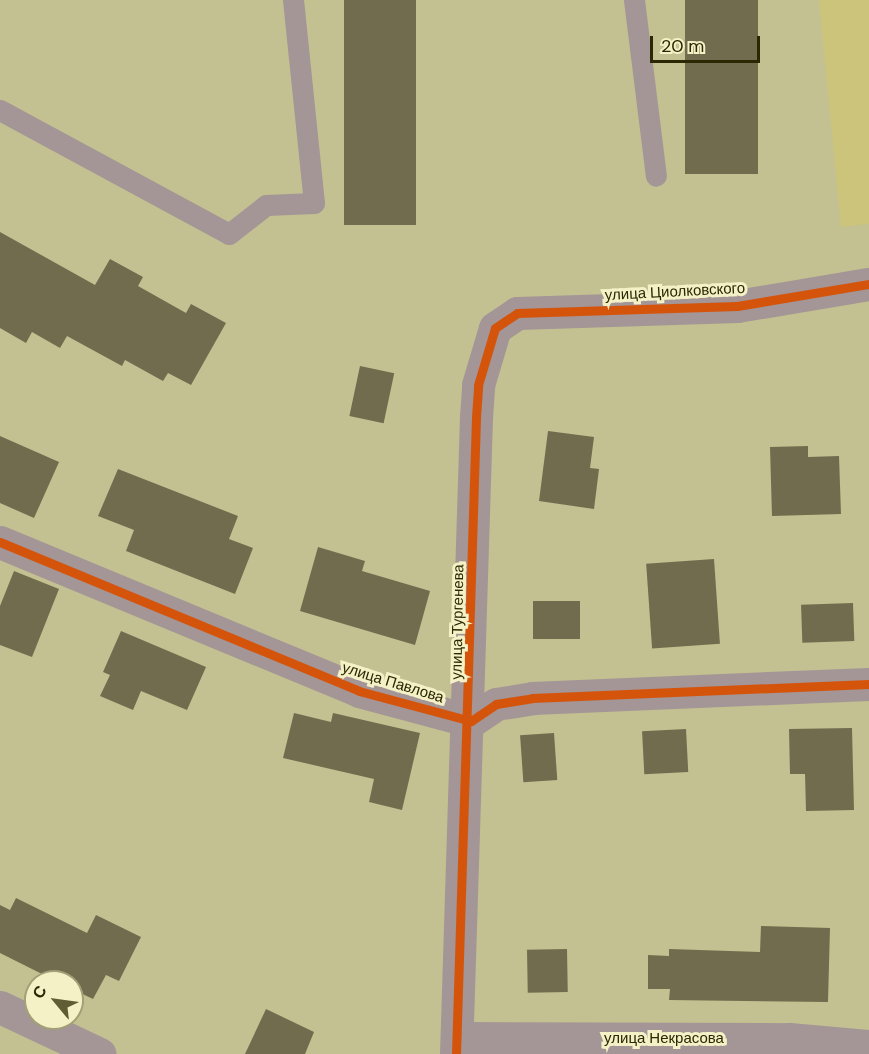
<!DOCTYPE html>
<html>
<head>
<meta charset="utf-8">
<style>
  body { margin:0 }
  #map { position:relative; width:869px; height:1054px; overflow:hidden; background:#c3c091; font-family:"DM Sans",sans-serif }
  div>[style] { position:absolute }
  .built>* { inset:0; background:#cbc47a }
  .building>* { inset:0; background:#716c4e; transform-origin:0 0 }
  .service>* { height:21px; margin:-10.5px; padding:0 10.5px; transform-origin:10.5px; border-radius:10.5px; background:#a49596 }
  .minor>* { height:33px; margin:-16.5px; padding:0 16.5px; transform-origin:16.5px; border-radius:16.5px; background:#a49596 }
  .cycleway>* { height:9px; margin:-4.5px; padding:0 4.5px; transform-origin:4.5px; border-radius:4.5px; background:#d5540b }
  span { translate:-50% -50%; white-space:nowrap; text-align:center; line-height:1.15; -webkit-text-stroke:6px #f4f1c7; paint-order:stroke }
  .street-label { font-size:15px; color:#2a2702 }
  .north { position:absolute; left:24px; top:970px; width:60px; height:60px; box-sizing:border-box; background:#f4f1c7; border:2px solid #a3a078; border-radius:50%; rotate:299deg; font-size:16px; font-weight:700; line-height:24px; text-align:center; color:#2a2702 }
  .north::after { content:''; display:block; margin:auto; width:21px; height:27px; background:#605d34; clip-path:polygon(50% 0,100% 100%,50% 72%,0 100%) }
  .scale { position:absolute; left:650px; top:36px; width:110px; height:27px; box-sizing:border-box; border:3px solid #2a2702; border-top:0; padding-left:8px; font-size:18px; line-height:21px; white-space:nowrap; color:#2a2702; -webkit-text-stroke:4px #f4f1c7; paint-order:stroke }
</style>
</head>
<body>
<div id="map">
  <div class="built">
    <i style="clip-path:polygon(819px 0,869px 0,869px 224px,841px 227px)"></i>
  </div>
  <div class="building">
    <i style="left:344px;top:0;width:72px;height:225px"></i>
    <i style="left:685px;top:0;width:73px;height:174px"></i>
    <i style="clip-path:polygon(0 232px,95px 285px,110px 259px,143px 277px,138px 286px,186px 313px,191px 304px,226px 323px,191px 385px,168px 373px,163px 381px,125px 360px,122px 366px,67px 336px,60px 348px,32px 332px,26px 343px,0 328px)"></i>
    <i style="left:360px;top:366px;width:35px;height:51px;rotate:12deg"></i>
    <i style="clip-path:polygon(548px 431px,594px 437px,590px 468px,599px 469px,594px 509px,539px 501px)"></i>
    <i style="clip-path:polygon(0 436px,59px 462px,34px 518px,0 503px)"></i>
    <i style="clip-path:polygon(808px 446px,808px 457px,839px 456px,841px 514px,772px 516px,770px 447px)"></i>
    <i style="clip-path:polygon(118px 469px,238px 516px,229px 539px,253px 548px,235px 594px,126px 551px,134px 530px,98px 516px)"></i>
    <i style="clip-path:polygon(318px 547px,365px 561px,362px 571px,430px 591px,415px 645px,300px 611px)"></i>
    <i style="left:714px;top:559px;width:85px;height:68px;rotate:86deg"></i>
    <i style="clip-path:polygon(14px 571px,59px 589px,32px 657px,0 645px,0 606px)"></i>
    <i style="left:580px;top:601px;width:38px;height:47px;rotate:90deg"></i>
    <i style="left:853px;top:603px;width:38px;height:52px;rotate:88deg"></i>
    <i style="clip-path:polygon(121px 631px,206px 667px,187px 710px,141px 691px,133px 710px,100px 696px,110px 675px,103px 672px)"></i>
    <i style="clip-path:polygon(294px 713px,331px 722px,333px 713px,420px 733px,402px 810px,369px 802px,374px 779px,283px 758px)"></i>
    <i style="clip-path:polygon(852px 728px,854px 810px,806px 811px,805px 774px,790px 774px,789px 729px)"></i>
    <i style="left:686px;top:729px;width:43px;height:44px;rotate:87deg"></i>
    <i style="left:554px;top:733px;width:47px;height:34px;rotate:86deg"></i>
    <i style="clip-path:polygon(16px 898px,87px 933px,96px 915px,141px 937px,119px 981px,106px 975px,93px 999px,72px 989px,72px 982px,58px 982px,0 953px,0 905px,10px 910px)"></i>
    <i style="clip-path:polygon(761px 926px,830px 928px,828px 1002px,669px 1000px,670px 989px,648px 989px,648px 955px,669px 956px,669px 949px,760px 952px)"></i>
    <i style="left:567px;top:949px;width:43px;height:40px;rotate:89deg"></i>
    <i style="clip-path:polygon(266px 1009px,314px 1032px,305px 1054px,245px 1054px)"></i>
  </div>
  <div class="service">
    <i style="left:634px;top:0;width:177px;rotate:82.9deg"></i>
    <i style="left:0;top:110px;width:260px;rotate:28.4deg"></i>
    <i style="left:229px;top:234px;width:47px;rotate:-38.1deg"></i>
    <i style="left:266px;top:205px;width:48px;rotate:-2.4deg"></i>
    <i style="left:314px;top:203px;width:204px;rotate:-95.9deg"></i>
  </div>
  <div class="minor">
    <i style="left:0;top:542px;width:389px;rotate:22.5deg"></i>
    <i style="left:359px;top:691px;width:116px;rotate:15deg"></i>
    <i style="left:471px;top:721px;width:30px;rotate:-34deg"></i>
    <i style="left:496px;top:704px;width:36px;rotate:-9deg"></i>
    <i style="left:532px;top:698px;width:337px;rotate:-2.4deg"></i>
    <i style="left:0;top:1007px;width:110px;rotate:25.2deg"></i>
    <i style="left:458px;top:1038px;width:331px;rotate:0.2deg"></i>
    <i style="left:789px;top:1039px;width:80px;rotate:5deg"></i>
    <i style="left:456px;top:1054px;width:637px;rotate:-88.2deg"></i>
    <i style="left:476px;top:417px;width:32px;rotate:-86deg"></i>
    <i style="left:478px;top:385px;width:59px;rotate:-73.4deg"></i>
    <i style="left:495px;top:328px;width:27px;rotate:-34deg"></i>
    <i style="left:517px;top:313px;width:220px;rotate:-1.8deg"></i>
    <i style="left:737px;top:306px;width:134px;rotate:-9.5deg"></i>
  </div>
  <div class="cycleway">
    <i style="left:0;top:542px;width:389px;rotate:22.5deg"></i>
    <i style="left:359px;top:691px;width:116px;rotate:15deg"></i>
    <i style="left:471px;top:721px;width:30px;rotate:-34deg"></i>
    <i style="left:496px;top:704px;width:36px;rotate:-9deg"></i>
    <i style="left:532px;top:698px;width:337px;rotate:-2.4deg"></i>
    <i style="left:456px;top:1054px;width:637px;rotate:-88.2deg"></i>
    <i style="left:476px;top:417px;width:32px;rotate:-86deg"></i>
    <i style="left:478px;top:385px;width:59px;rotate:-73.4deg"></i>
    <i style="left:495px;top:328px;width:27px;rotate:-34deg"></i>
    <i style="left:517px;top:313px;width:220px;rotate:-1.8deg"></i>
    <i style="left:737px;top:306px;width:134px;rotate:-9.5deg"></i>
  </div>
  <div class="street-label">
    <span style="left:675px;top:292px;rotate:-3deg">улица Циолковского</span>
    <span style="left:458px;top:622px;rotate:-89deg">улица Тургенева</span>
    <span style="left:393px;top:683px;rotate:17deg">улица Павлова</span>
    <span style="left:664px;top:1039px">улица Некрасова</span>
  </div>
  <div class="north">С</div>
  <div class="scale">20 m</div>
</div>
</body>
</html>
